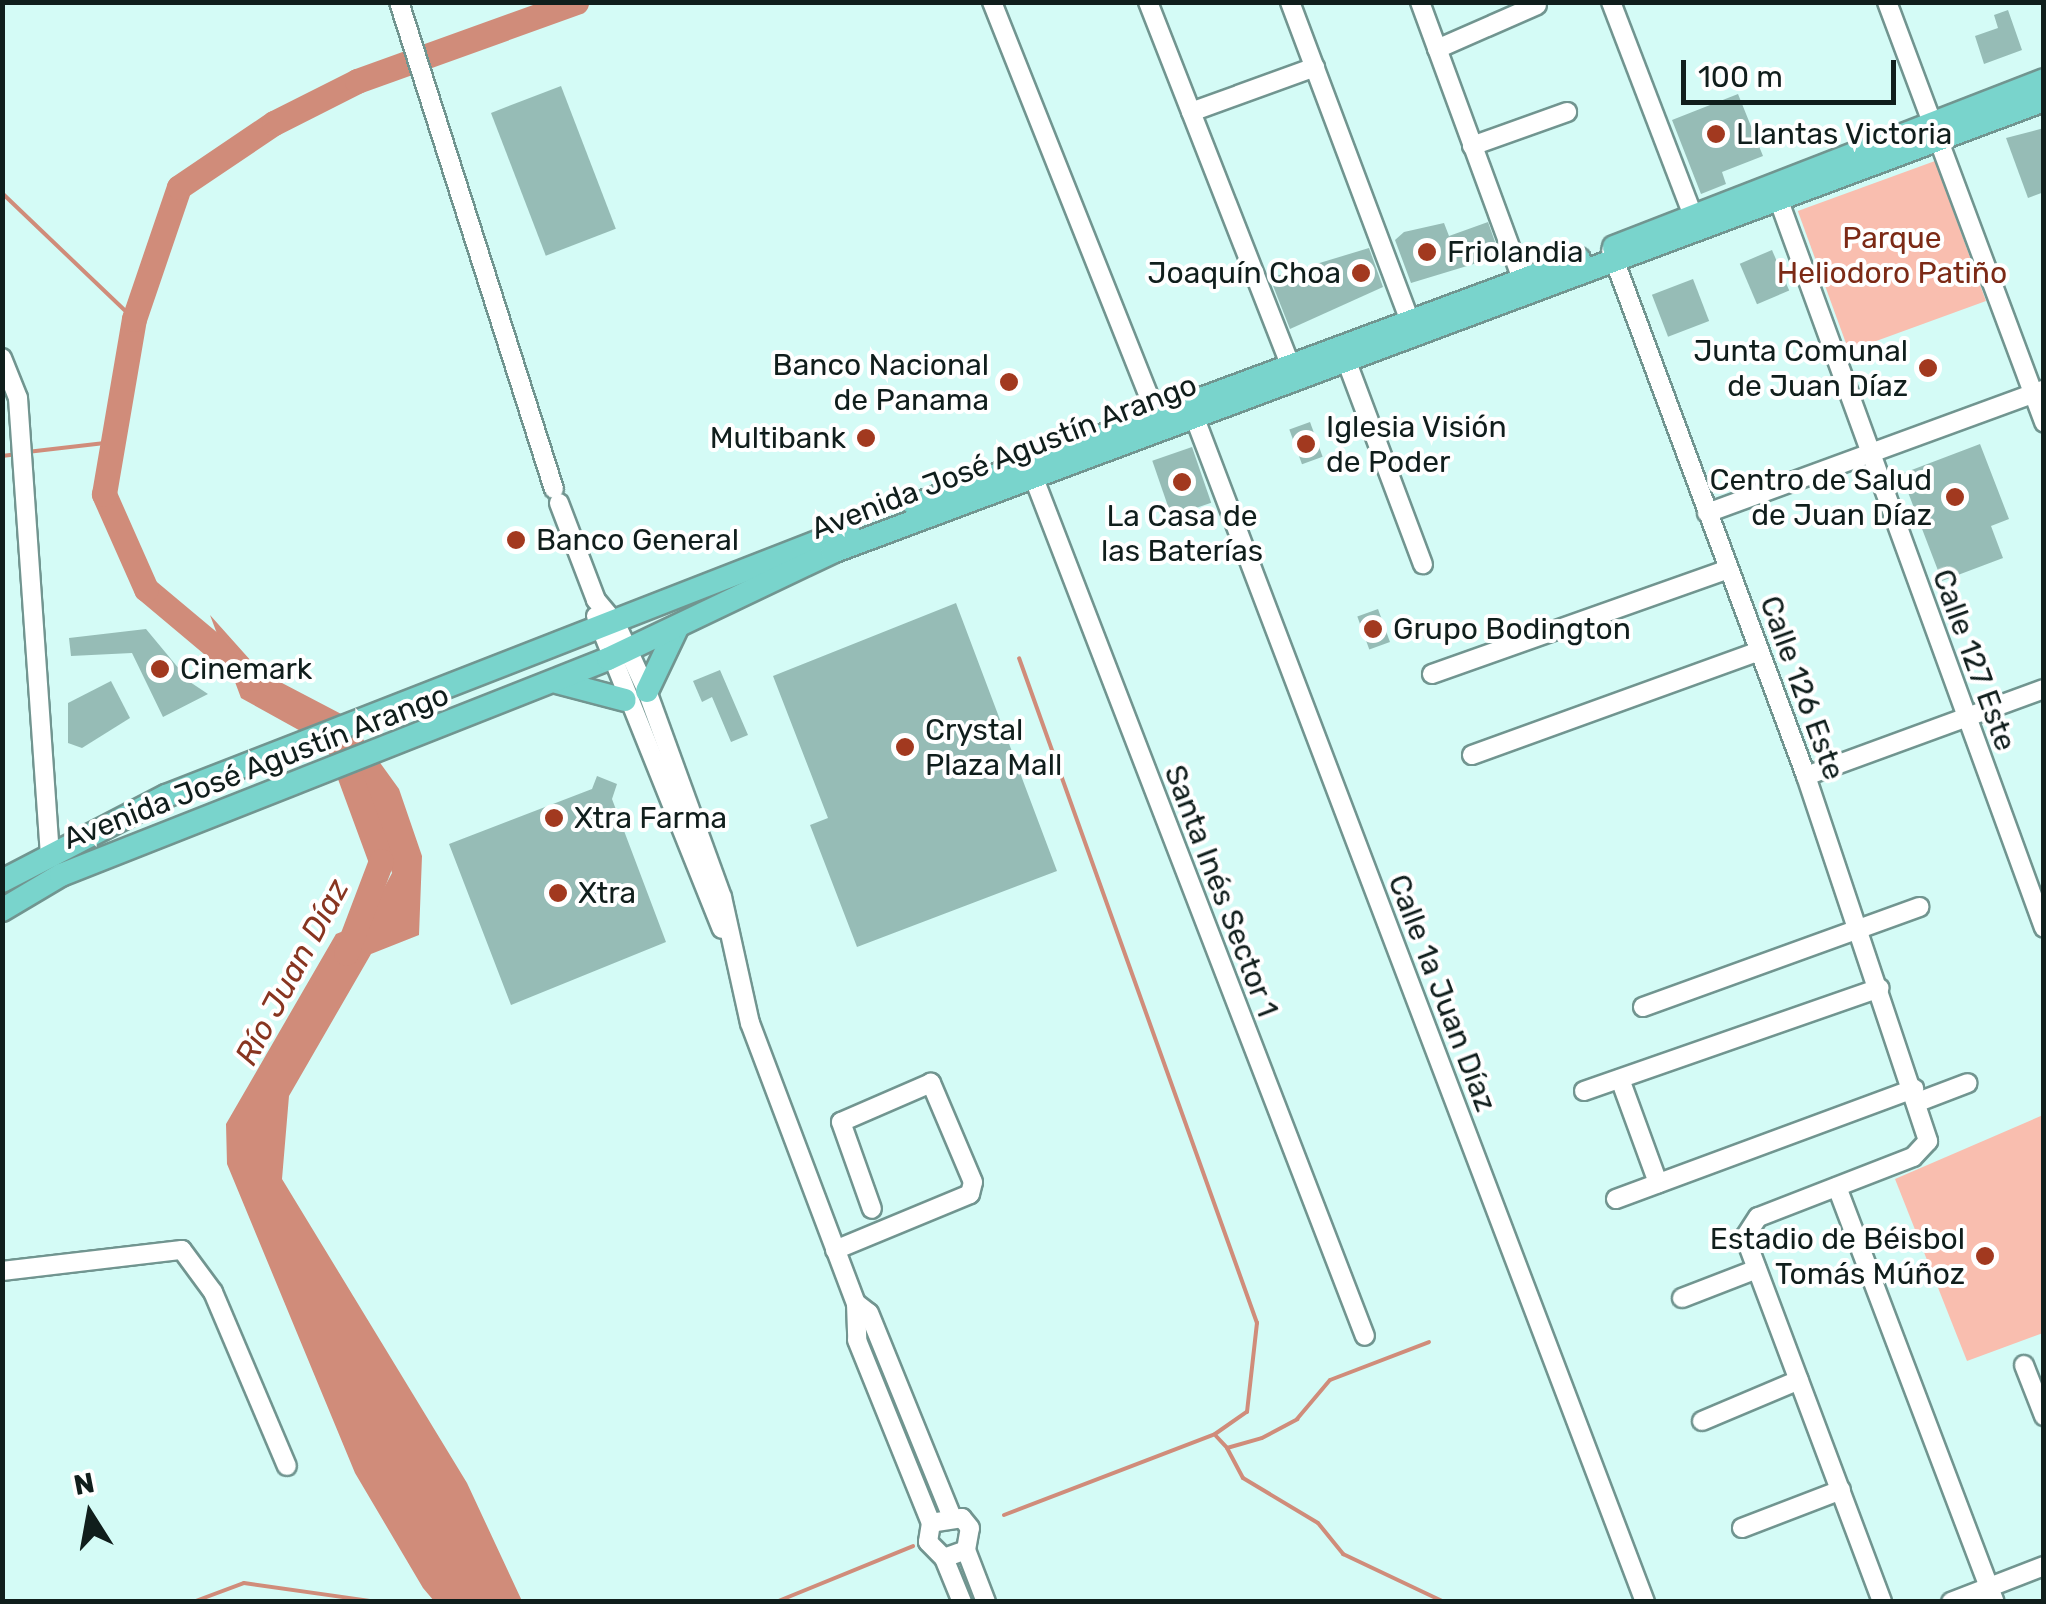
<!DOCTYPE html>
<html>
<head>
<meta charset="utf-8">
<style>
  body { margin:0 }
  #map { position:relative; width:2046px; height:1604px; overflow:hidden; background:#d4fbf6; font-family:Rubik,sans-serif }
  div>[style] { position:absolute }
  .green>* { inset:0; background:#f9beaf; transform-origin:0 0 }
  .water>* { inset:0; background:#d08c7a }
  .stream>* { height:4px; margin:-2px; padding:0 2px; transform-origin:2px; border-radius:2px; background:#d08c7a }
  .river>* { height:25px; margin:-12.5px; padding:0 12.5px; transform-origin:12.5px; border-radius:12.5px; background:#d08c7a }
  .building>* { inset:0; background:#96bcb6; transform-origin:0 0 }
  .roads { filter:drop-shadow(2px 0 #719590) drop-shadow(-2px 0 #719590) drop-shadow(0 2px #719590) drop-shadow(0 -2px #719590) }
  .minor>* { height:18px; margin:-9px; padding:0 9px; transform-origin:9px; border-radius:9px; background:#fff }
  .major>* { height:22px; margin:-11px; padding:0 11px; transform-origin:11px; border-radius:11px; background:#79d4cc }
  .dots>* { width:28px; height:28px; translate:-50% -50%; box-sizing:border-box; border:5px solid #fff; border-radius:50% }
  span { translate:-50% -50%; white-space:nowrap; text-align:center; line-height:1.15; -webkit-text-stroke:8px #fff; paint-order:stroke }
  .poi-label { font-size:30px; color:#101e1c }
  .left { translate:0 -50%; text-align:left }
  .right { translate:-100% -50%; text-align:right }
  .park-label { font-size:30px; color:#7c2a16 }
  .street-label { font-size:30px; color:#101e1c }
  .water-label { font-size:32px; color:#883520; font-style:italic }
  .frame { position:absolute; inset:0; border:5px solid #101e1c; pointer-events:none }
  .north { position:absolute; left:40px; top:1464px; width:100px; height:100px; -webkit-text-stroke:8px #fff; paint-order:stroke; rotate:349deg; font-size:28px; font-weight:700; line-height:40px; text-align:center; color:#101e1c }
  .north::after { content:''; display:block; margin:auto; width:35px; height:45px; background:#101e1c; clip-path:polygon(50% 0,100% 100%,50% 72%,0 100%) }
  .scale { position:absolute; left:1681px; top:60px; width:215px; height:45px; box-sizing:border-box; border:5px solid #101e1c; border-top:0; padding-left:12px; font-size:30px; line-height:35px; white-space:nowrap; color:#101e1c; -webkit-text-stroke:8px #fff; paint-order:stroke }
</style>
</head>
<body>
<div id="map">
  <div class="green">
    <i style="left:1935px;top:161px;width:149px;height:146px;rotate:70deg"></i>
    <i style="clip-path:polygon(2043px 1115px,2043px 1333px,1967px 1361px,1895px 1179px)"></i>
  </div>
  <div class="water">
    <i style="clip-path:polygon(210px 615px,261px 672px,347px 717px,399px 789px,422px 856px,419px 935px,371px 954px,289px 1096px,282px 1179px,467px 1483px,522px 1601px,434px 1601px,423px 1588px,355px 1473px,227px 1164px,226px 1124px,336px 934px,366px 922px,392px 873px,369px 795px,315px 739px,241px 698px)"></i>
  </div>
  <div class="stream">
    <i style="left:2px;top:193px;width:182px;rotate:43.7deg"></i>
    <i style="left:27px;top:452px;width:87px;rotate:-6.6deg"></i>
    <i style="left:2px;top:456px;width:16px;rotate:-7deg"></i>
    <i style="left:1216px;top:1436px;width:16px;rotate:47deg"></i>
    <i style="left:1227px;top:1448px;width:36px;rotate:-16deg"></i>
    <i style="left:1262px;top:1438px;width:40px;rotate:-28deg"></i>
    <i style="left:1297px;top:1419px;width:51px;rotate:-49.8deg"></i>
    <i style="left:1330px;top:1380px;width:106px;rotate:-21deg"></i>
    <i style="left:1227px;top:1448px;width:34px;rotate:62deg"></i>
    <i style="left:1243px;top:1478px;width:87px;rotate:31deg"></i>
    <i style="left:1318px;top:1523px;width:40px;rotate:51deg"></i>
    <i style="left:1343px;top:1554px;width:112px;rotate:25.4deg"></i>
    <i style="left:1004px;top:1515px;width:226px;rotate:-21deg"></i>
    <i style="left:1215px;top:1434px;width:39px;rotate:-35deg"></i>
    <i style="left:1247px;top:1412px;width:90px;rotate:-83.6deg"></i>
    <i style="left:1257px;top:1323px;width:706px;rotate:-109.69deg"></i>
    <i style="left:193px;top:1602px;width:54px;rotate:-20.4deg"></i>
    <i style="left:244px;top:1583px;width:127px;rotate:8.1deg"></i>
    <i style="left:776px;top:1602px;width:148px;rotate:-22.2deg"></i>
  </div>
  <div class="river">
    <i style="left:252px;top:678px;width:138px;rotate:-140deg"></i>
    <i style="left:146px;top:589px;width:104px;rotate:-113.9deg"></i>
    <i style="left:104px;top:494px;width:178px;rotate:-80.3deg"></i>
    <i style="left:134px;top:319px;width:139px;rotate:-71.2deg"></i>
    <i style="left:179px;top:187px;width:115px;rotate:-34deg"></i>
    <i style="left:274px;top:123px;width:93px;rotate:-26.8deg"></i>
    <i style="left:357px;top:81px;width:233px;rotate:-19.8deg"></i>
    <i style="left:341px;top:752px;width:116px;rotate:69.8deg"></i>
    <i style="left:381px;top:861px;width:98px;rotate:110.8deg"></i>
  </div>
  <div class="building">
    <i style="clip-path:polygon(2008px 10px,2022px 50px,1984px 64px,1975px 36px,1998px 28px,1994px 15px)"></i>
    <i style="left:561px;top:86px;width:153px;height:75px;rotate:69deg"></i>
    <i style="clip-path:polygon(1738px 94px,1763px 156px,1722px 172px,1726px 184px,1701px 194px,1672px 120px)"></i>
    <i style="clip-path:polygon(2044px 128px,2044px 192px,2028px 198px,2006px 138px)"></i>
    <i style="clip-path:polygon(1488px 222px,1500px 256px,1411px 283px,1395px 240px,1404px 232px,1444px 223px,1449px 236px)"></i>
    <i style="clip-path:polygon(1369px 248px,1383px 287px,1290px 329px,1270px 278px)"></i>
    <i style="left:1772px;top:250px;width:44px;height:35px;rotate:67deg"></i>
    <i style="left:1693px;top:279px;width:45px;height:44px;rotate:69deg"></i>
    <i style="left:1310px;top:422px;width:37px;height:22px;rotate:70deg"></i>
    <i style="clip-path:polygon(1980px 444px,2009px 519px,1991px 526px,2003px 558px,1942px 581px,1901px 474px)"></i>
    <i style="left:1192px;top:447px;width:59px;height:42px;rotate:71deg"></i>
    <i style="clip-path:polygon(956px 603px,1057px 871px,857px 947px,810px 825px,828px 818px,773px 676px)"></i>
    <i style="left:1378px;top:609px;width:35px;height:22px;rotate:70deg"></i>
    <i style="clip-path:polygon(146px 629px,190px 682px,208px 694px,163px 717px,132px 653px,71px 656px,69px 638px)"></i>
    <i style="clip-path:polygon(720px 670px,748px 735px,731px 742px,712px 697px,702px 702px,693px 681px)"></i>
    <i style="clip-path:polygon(111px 681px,130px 718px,82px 748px,68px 743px,68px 703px)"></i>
    <i style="clip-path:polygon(597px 776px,617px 784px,612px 799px,666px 942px,511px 1005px,449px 844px,592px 789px)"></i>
  </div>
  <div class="roads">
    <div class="minor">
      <i style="left:399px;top:2px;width:511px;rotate:72.35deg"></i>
      <i style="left:992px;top:2px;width:443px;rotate:68.3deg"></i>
      <i style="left:1148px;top:2px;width:400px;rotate:68.6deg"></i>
      <i style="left:1290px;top:2px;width:350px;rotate:69.4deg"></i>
      <i style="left:1420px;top:2px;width:305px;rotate:69.8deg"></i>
      <i style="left:1611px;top:2px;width:240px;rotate:69deg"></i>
      <i style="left:1887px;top:2px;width:449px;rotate:69.5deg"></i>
      <i style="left:1437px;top:49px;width:109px;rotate:-23.7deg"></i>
      <i style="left:1191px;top:112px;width:132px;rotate:-19.9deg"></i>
      <i style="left:1472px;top:146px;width:101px;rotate:-19.7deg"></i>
      <i style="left:1775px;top:190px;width:785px;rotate:69.97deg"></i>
      <i style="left:1611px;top:251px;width:560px;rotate:69.62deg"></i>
      <i style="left:1806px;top:776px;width:385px;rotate:71.5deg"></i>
      <i style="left:1928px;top:1141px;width:22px;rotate:133deg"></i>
      <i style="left:1913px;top:1157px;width:166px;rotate:158.8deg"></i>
      <i style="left:1758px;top:1217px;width:24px;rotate:123deg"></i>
      <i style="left:1745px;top:1237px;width:390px;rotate:69.4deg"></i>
      <i style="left:1342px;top:349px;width:230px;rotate:69.4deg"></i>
      <i style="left:2px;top:358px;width:43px;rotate:68.2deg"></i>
      <i style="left:18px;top:398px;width:456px;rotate:86deg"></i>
      <i style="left:1191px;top:408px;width:1277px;rotate:69.18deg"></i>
      <i style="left:1030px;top:468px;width:930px;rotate:68.9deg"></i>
      <i style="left:559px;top:503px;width:104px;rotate:69.1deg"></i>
      <i style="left:596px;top:600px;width:31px;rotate:50deg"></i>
      <i style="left:616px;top:624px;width:74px;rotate:65.2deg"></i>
      <i style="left:647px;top:691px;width:219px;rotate:70deg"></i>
      <i style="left:722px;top:897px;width:129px;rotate:77.5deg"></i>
      <i style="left:750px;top:1023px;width:299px;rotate:69.3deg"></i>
      <i style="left:856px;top:1303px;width:16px;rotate:38deg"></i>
      <i style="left:869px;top:1313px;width:218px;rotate:67.9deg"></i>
      <i style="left:1707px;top:513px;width:359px;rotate:-20.1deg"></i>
      <i style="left:596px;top:616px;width:337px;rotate:68.1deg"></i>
      <i style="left:1432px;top:674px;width:314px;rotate:-19.5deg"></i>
      <i style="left:1472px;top:755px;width:305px;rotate:-19.9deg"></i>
      <i style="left:1806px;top:776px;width:253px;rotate:-20.1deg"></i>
      <i style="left:1643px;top:1007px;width:294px;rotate:-19.9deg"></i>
      <i style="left:1620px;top:1079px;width:111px;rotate:69.9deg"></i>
      <i style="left:1584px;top:1091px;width:313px;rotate:-19.2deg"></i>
      <i style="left:1918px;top:1102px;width:53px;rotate:-20.8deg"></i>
      <i style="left:1837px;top:1187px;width:444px;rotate:69.2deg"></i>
      <i style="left:1616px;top:1199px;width:318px;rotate:-20.3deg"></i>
      <i style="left:835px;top:1250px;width:146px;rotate:-22.5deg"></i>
      <i style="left:970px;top:1194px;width:12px;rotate:-76deg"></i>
      <i style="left:973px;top:1182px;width:108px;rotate:-113deg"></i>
      <i style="left:931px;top:1083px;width:98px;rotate:156.6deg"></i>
      <i style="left:841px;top:1122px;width:92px;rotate:70.4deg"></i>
      <i style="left:2px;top:1271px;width:181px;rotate:-6.7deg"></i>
      <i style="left:182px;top:1250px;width:52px;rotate:53.6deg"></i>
      <i style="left:213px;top:1292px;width:189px;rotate:67deg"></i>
      <i style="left:1682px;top:1298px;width:80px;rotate:-21.1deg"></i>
      <i style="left:856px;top:1303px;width:37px;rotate:88deg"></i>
      <i style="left:857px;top:1340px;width:197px;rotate:68deg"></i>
      <i style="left:931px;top:1523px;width:19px;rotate:99deg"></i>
      <i style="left:928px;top:1542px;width:23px;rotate:45deg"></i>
      <i style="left:944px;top:1558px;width:23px;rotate:-20deg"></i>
      <i style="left:966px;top:1550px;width:22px;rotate:-80deg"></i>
      <i style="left:970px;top:1528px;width:13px;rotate:-129deg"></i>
      <i style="left:962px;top:1518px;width:31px;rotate:171deg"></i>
      <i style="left:2024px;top:1365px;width:55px;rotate:68.6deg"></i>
      <i style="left:1702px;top:1421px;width:105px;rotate:-22.9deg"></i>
      <i style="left:1742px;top:1528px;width:106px;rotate:-21deg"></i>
      <i style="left:966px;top:1550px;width:56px;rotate:69deg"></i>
      <i style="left:944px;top:1558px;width:48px;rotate:67.8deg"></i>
      <i style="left:1951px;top:1602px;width:100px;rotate:-21.2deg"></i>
    </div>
    <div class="major">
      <i style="left:1614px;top:247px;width:461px;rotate:-21.2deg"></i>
      <i style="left:915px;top:505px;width:708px;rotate:-20.33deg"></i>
      <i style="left:557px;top:682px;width:70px;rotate:14.8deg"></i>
      <i style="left:647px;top:691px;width:70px;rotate:-64.5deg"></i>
      <i style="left:2px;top:881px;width:185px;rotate:-27.4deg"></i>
      <i style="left:166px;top:796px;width:732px;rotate:-21.31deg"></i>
      <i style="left:2px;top:910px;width:69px;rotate:-30.7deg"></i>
      <i style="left:61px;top:875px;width:588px;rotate:-21.55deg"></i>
      <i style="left:608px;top:659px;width:248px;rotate:-25.5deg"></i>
      <i style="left:832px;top:552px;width:1294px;rotate:-20.45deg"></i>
    </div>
  </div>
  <div class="dots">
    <i style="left:1716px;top:134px;background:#a2391f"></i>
    <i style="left:1427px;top:252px;background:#a2391f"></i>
    <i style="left:1361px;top:273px;background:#a2391f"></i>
    <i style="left:1928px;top:368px;background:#a2391f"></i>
    <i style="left:1009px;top:382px;background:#a2391f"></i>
    <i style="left:866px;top:438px;background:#a2391f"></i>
    <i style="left:1306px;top:444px;background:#a2391f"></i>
    <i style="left:1182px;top:482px;background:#a2391f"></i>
    <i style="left:1955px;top:497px;background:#a2391f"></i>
    <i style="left:516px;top:540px;background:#a2391f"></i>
    <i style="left:1373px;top:629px;background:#a2391f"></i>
    <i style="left:160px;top:669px;background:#a2391f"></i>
    <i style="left:905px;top:747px;background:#a2391f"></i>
    <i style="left:554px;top:818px;background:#a2391f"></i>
    <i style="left:558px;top:893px;background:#a2391f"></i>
    <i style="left:1985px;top:1256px;background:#a2391f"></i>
  </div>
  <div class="poi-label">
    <span class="left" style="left:1736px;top:134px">Llantas Victoria</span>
    <span class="left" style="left:1447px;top:252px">Friolandia</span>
    <span class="right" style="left:1341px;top:273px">Joaquín Choa</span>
    <span class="right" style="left:1908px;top:368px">Junta Comunal<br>de Juan Díaz</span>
    <span class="right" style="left:989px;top:382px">Banco Nacional<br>de Panama</span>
    <span class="left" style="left:1326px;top:444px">Iglesia Visión<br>de Poder</span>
    <span class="right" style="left:846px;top:438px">Multibank</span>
    <span class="right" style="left:1932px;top:497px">Centro de Salud<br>de Juan Díaz</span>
    <span style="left:1182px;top:533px">La Casa de<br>las Baterías</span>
    <span class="left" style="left:536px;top:540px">Banco General</span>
    <span class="left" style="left:1393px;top:629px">Grupo Bodington</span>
    <span class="left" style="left:180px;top:669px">Cinemark</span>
    <span class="left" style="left:925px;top:747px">Crystal<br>Plaza Mall</span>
    <span class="left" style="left:574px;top:818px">Xtra Farma</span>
    <span class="left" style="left:578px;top:893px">Xtra</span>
    <span class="right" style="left:1965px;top:1256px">Estadio de Béisbol<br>Tomás Múñoz</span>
  </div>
  <div class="park-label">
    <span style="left:1892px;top:255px">Parque<br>Heliodoro Patiño</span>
  </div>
  <div class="street-label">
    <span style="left:1004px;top:457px;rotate:-21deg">Avenida José Agustín Arango</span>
    <span style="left:1974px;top:660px;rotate:70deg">Calle 127 Este</span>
    <span style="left:1802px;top:688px;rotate:70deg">Calle 126 Este</span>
    <span style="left:256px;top:767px;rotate:-21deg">Avenida José Agustín Arango</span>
    <span style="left:1221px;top:891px;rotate:69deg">Santa Inés Sector 1</span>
    <span style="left:1442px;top:993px;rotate:69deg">Calle 1a Juan Díaz</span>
  </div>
  <div class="water-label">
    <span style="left:292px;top:972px;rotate:-62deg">Río Juan Díaz</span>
  </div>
  <div class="frame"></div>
  <div class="north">N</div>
  <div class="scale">100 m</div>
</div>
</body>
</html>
